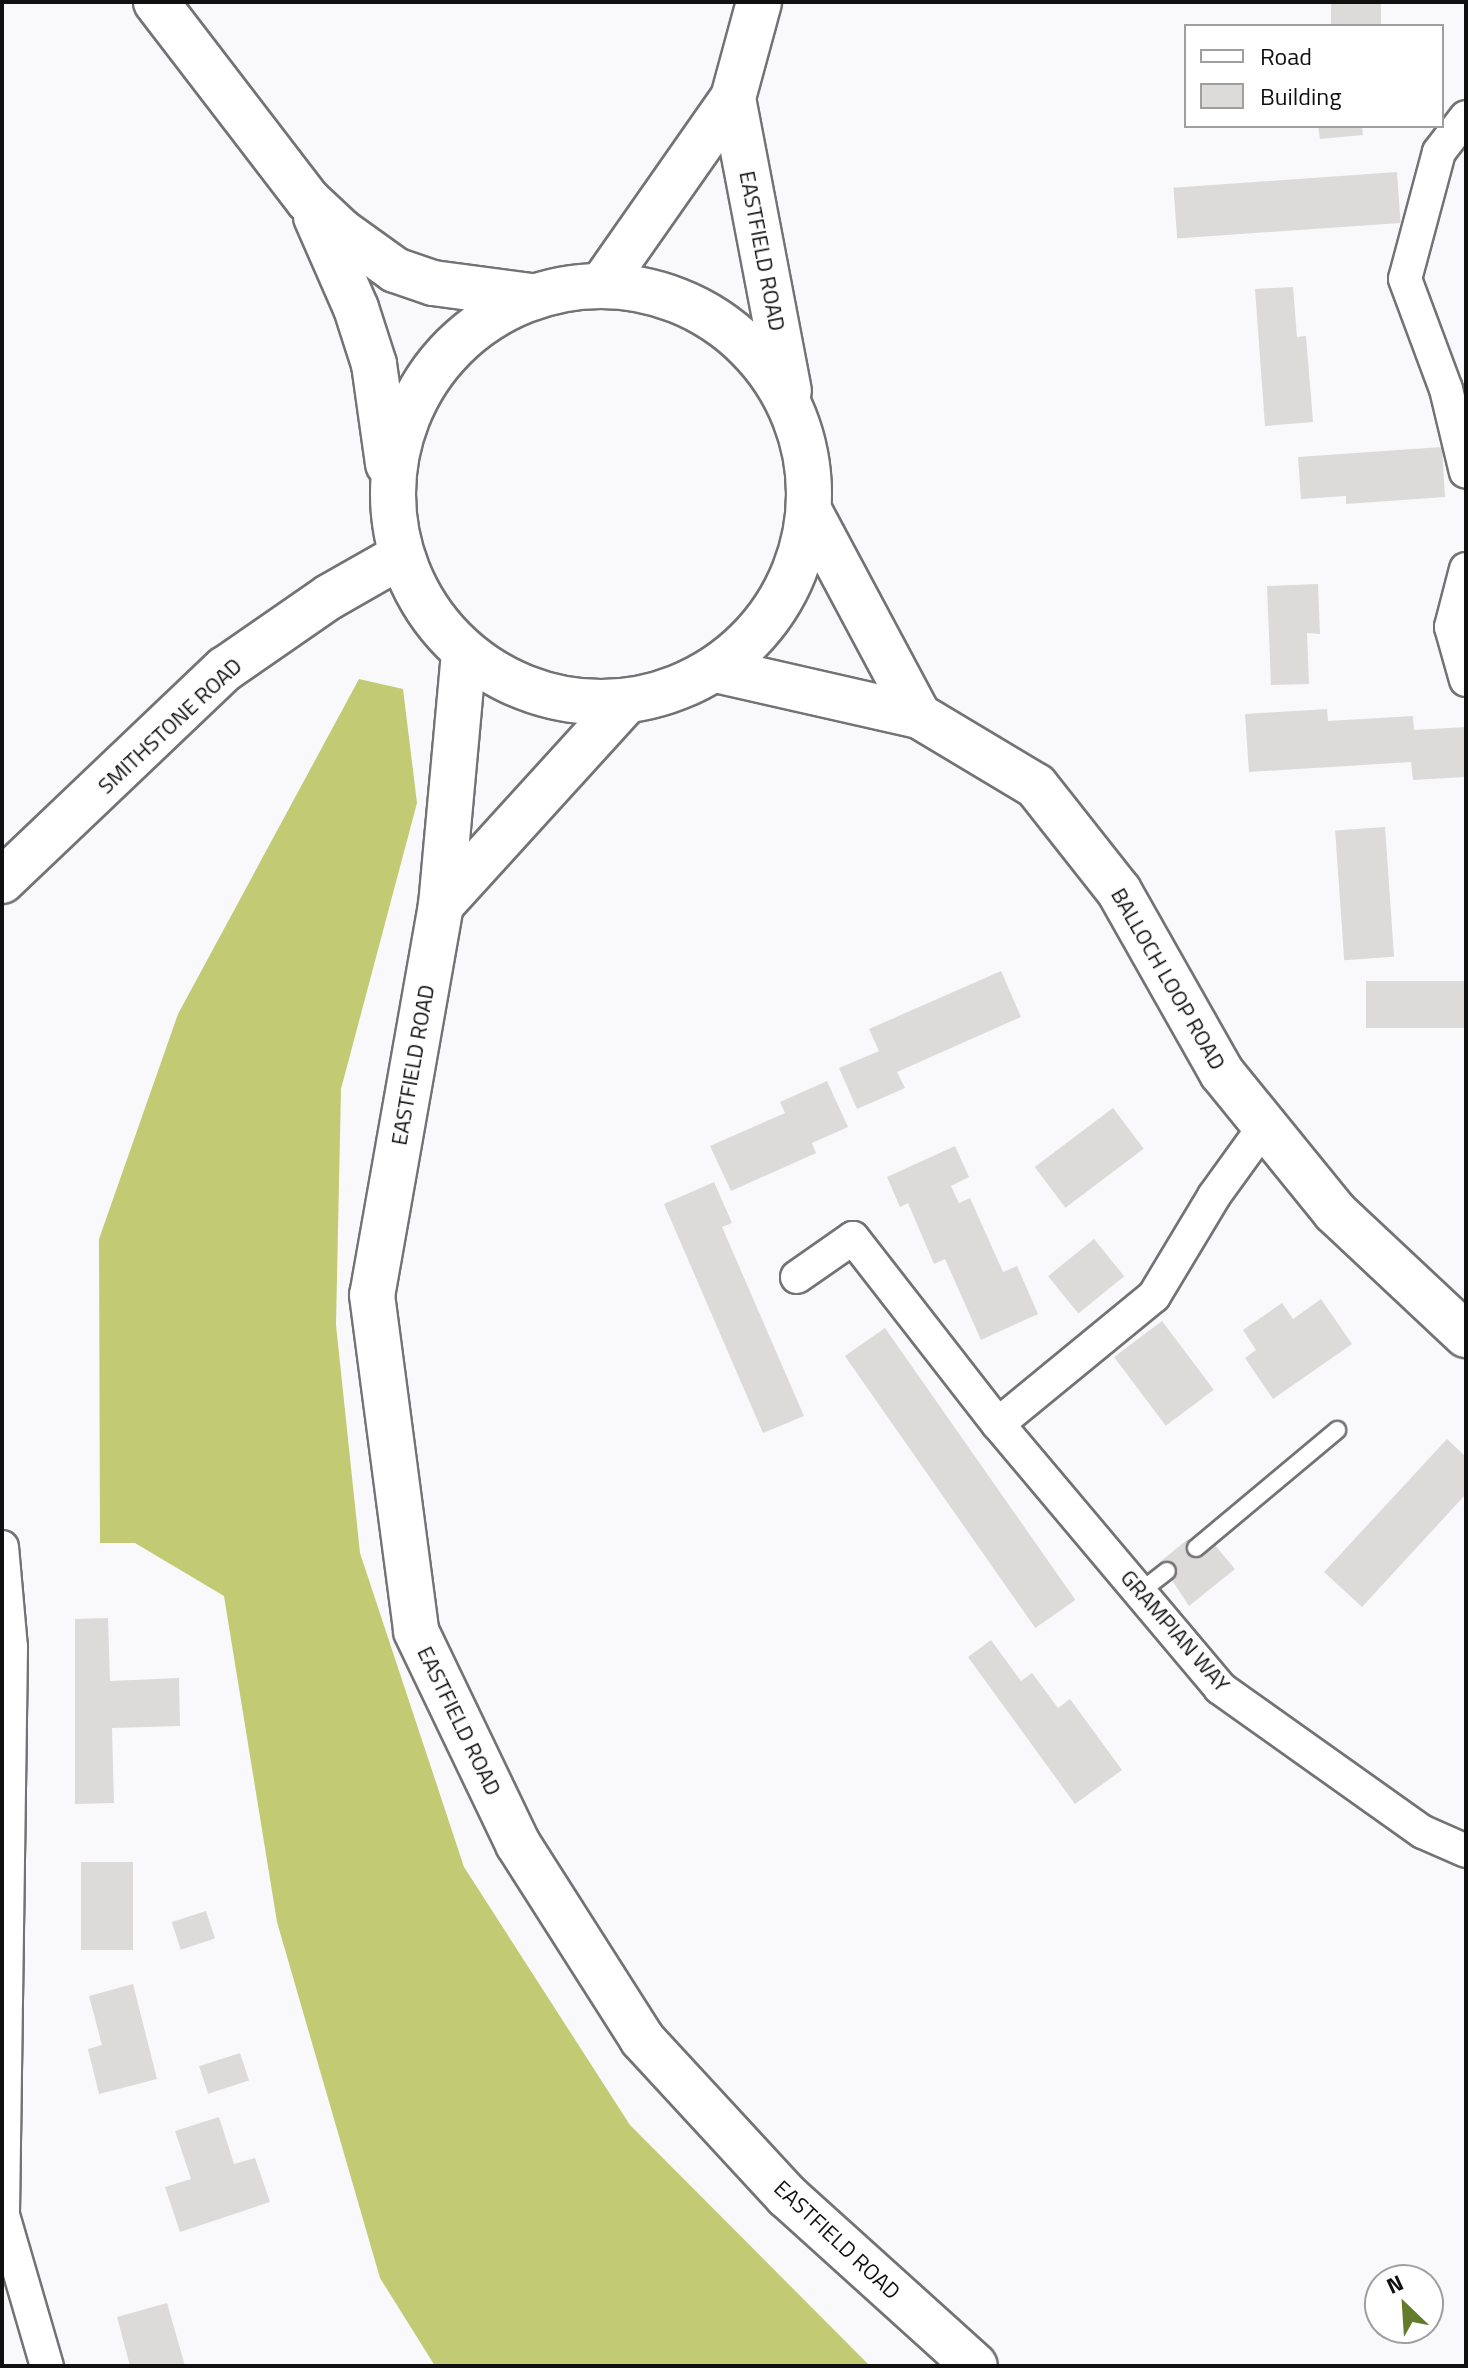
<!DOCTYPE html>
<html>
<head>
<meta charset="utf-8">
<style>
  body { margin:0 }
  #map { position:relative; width:1468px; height:2368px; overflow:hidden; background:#f9f9fb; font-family:"Titillium Web",sans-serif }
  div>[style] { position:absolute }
  .forest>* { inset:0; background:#c2cb74 }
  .building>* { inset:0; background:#dcdbd9; transform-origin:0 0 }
  .roads { filter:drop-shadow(2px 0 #737375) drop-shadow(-2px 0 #737375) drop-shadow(0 2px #737375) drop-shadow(0 -2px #737375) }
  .lane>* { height:16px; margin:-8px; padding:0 8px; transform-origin:8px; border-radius:8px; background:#fff }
  .street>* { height:32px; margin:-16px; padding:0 16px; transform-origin:16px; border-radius:16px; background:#fff }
  .secondary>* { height:44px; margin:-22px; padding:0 22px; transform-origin:22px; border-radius:22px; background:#fff }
  .secondary>.ring { margin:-22px; padding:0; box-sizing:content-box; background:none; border:44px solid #fff; border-radius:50% }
  span { translate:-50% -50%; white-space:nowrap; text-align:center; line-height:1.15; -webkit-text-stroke:6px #fff; paint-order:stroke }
  .street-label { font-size:22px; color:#101011 }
  .frame { position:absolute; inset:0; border:4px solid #101011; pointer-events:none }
  .legend { position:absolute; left:1184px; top:24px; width:260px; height:104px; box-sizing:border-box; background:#fff; border:2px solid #9f9fa0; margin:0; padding:10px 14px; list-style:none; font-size:24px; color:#101011 }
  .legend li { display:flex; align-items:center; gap:16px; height:40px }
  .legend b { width:40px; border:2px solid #9f9fa0 }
  .north { position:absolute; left:1364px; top:2264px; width:80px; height:80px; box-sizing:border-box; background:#fff; border:2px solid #9f9fa0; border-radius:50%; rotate:335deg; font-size:22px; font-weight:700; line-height:32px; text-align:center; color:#101011 }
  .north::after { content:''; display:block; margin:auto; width:28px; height:36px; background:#657b2c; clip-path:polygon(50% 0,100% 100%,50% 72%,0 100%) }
</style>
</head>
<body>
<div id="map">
  <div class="forest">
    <i style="clip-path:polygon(359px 679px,403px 689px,417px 803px,341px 1089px,336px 1325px,360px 1553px,464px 1867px,630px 2125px,870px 2366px,435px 2366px,380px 2278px,277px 1922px,224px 1596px,135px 1543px,100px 1543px,99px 1239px,178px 1014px)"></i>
  </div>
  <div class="building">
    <i style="left:1331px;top:2px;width:50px;height:24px"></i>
    <i style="clip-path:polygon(1318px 126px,1362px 126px,1363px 135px,1320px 139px)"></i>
    <i style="left:1397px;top:172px;width:51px;height:224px;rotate:86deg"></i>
    <i style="clip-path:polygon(1293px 287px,1297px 337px,1306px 336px,1313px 422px,1265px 426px,1255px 289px)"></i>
    <i style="clip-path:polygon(1442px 447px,1445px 497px,1346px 504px,1346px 496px,1301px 499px,1298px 457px)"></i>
    <i style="clip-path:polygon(1318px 584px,1320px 634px,1307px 633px,1309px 684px,1271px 685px,1267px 586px)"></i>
    <i style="clip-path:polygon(1327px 709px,1328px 721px,1413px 716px,1414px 730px,1466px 727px,1466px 777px,1413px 780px,1411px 762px,1249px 772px,1245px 714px)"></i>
    <i style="left:1385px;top:827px;width:130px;height:50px;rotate:86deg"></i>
    <i style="clip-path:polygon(1001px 971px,1021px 1017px,897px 1072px,905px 1088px,857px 1109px,839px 1068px,879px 1051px,869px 1029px)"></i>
    <i style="left:1466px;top:981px;width:47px;height:100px;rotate:90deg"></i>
    <i style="clip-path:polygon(827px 1081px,848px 1127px,812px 1143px,816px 1153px,731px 1191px,710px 1146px,785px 1113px,780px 1102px)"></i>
    <i style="left:1113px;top:1108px;width:51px;height:98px;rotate:53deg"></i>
    <i style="clip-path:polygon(955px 1146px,969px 1177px,951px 1186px,959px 1203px,970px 1198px,1003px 1272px,1017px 1266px,1038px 1314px,981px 1340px,945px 1259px,934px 1264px,908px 1203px,900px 1207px,887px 1177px)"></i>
    <i style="clip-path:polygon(714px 1182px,732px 1223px,722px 1227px,804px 1416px,763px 1433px,664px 1204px)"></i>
    <i style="left:1094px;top:1239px;width:48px;height:59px;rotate:51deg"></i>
    <i style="clip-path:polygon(1321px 1299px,1352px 1344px,1273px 1399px,1245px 1358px,1256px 1350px,1243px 1330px,1282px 1303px,1293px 1319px)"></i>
    <i style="left:1162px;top:1321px;width:86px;height:60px;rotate:53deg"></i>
    <i style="left:885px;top:1328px;width:332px;height:49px;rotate:55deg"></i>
    <i style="clip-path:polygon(1447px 1439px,1466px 1457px,1466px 1494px,1362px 1607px,1324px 1572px)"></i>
    <i style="clip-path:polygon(1188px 1539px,1200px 1554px,1213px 1543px,1235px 1569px,1189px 1606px,1160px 1562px)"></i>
    <i style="clip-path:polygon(108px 1618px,110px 1681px,179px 1678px,180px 1726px,112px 1728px,114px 1803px,75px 1804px,75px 1619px)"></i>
    <i style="clip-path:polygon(991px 1640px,1021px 1681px,1032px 1673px,1058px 1708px,1070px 1699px,1122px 1770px,1075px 1804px,968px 1657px)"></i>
    <i style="left:81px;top:1862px;width:52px;height:88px"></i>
    <i style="left:206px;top:1911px;width:29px;height:36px;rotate:72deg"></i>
    <i style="clip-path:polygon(133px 1984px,157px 2079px,99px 2094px,88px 2049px,102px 2045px,89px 1996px)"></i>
    <i style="left:240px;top:2053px;width:29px;height:43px;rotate:72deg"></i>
    <i style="clip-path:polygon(219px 2117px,234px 2164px,255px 2158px,270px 2202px,180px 2232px,165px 2187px,191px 2179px,175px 2131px)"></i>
    <i style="clip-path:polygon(167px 2303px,185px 2366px,130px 2366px,117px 2317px)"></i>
  </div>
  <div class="roads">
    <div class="lane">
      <i style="left:1196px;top:1548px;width:184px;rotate:-39.9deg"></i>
      <i style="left:1140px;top:1592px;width:34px;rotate:-38deg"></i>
    </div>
    <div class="street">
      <i style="left:1466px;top:117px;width:44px;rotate:127.6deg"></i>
      <i style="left:1439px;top:152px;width:131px;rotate:105deg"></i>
      <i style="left:1405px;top:279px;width:117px;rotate:69.6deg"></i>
      <i style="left:1446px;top:389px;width:85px;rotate:76.5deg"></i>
      <i style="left:1466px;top:569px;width:60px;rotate:104.5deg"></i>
      <i style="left:1451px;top:627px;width:55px;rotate:74.2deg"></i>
      <i style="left:797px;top:1277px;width:68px;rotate:-34.9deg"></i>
      <i style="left:853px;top:1238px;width:236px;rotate:52.1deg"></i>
      <i style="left:998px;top:1424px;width:345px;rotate:49.9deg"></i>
      <i style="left:1220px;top:1688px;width:249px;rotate:35.4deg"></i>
      <i style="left:1423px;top:1832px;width:47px;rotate:23.8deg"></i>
      <i style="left:998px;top:1424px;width:202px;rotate:-39.4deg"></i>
      <i style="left:1154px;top:1296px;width:117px;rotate:-59deg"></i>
      <i style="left:1214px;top:1196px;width:89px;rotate:-54.2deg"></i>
      <i style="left:2px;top:1547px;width:100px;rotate:84.9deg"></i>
      <i style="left:11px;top:1647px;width:568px;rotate:90.81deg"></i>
      <i style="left:3px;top:2215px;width:157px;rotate:73.8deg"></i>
    </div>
    <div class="secondary">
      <i style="left:156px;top:2px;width:250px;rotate:52.5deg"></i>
      <i style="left:308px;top:200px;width:45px;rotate:43.2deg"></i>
      <i style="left:341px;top:231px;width:67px;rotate:35.8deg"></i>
      <i style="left:395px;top:270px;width:40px;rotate:18.9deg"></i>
      <i style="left:433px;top:283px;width:99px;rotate:7.6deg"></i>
      <i style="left:733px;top:98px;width:298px;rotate:79.2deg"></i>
      <i style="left:316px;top:217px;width:99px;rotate:66.3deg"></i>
      <i style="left:356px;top:308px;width:59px;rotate:72.2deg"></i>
      <i style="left:374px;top:364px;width:101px;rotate:82deg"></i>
      <i style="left:602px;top:285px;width:228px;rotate:-55deg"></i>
      <i style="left:733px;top:98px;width:99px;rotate:-74.8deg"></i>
      <i class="ring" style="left:393px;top:286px;width:372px;height:372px"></i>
      <i style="left:811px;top:514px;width:229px;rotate:61.9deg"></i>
      <i style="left:464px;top:653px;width:253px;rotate:95.2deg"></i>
      <i style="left:441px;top:905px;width:396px;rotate:100deg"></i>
      <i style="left:372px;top:1295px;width:339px;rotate:82.5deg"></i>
      <i style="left:416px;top:1631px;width:236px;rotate:64.4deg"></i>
      <i style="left:518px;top:1844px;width:231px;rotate:57.5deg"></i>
      <i style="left:642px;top:2039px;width:214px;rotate:47.3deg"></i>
      <i style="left:787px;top:2196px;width:253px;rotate:42.1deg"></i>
      <i style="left:716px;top:670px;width:208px;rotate:12.8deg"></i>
      <i style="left:919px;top:716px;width:136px;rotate:30.9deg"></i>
      <i style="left:1036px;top:786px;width:134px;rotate:51.7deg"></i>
      <i style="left:1119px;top:891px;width:209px;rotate:60.5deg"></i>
      <i style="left:1222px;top:1073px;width:179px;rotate:50.9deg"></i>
      <i style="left:1335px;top:1212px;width:180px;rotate:43.2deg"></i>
      <i style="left:2px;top:881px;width:308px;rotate:-43.6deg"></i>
      <i style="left:225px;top:669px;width:126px;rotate:-34.7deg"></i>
      <i style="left:329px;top:597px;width:77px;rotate:-29.6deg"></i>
      <i style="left:441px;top:905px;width:273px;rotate:-47.7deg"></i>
    </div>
  </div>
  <div class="street-label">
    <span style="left:762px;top:251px;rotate:79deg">EASTFIELD ROAD</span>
    <span style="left:170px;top:726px;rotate:-43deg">SMITHSTONE ROAD</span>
    <span style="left:1168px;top:979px;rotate:60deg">BALLOCH LOOP ROAD</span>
    <span style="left:413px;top:1065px;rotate:-80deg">EASTFIELD ROAD</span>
    <span style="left:1175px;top:1631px;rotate:49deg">GRAMPIAN WAY</span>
    <span style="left:459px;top:1721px;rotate:64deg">EASTFIELD ROAD</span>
    <span style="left:837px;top:2240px;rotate:43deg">EASTFIELD ROAD</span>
  </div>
  <div class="frame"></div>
  <ul class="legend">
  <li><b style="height:10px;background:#fff"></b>Road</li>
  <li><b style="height:22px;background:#dcdbd9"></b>Building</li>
  </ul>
  <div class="north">N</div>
</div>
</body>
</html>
